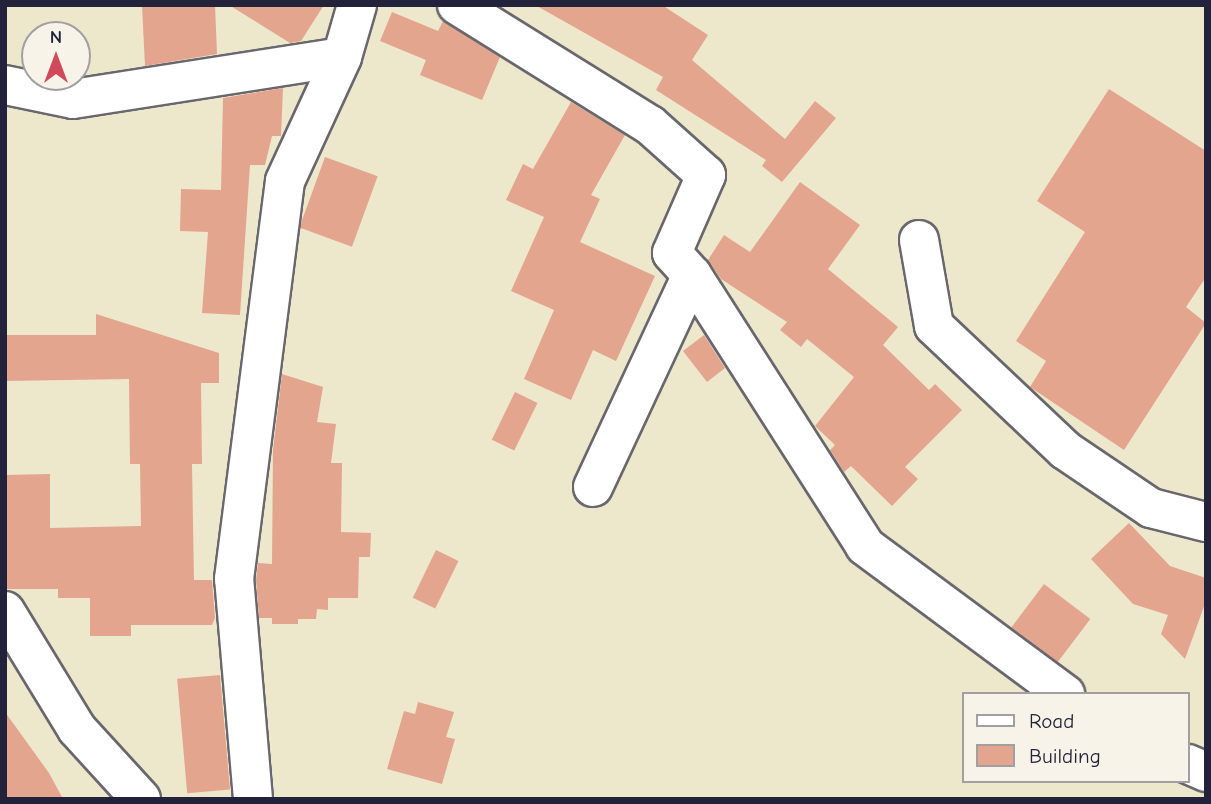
<!DOCTYPE html>
<html>
<head>
<meta charset="utf-8">
<style>
  body { margin:0 }
  #map { position:relative; width:1211px; height:804px; overflow:hidden; background:#ede7cc; font-family:"Comic Neue",sans-serif }
  div>[style] { position:absolute }
  .building>* { inset:0; background:#e4a58e; transform-origin:0 0 }
  .roads { filter:drop-shadow(2px 0 #69676e) drop-shadow(-2px 0 #69676e) drop-shadow(0 2px #69676e) drop-shadow(0 -2px #69676e) }
  .minor>* { height:38px; margin:-19px; padding:0 19px; transform-origin:19px; border-radius:19px; background:#fff }
  span { translate:-50% -50%; white-space:nowrap; text-align:center; line-height:1.15; -webkit-text-stroke:7px #f7f3e8; paint-order:stroke }
  .frame { position:absolute; inset:0; border:7px solid #22223b; pointer-events:none }
  .legend { position:absolute; left:962px; top:692px; width:228px; height:91px; box-sizing:border-box; background:#f7f3e8; border:2px solid #a29fa3; margin:0; padding:9px 12px; list-style:none; font-size:21px; color:#22223b }
  .legend li { display:flex; align-items:center; gap:14px; height:35px }
  .legend b { width:35px; border:2px solid #a29fa3 }
  .north { position:absolute; left:21px; top:21px; width:70px; height:70px; box-sizing:border-box; background:#f7f3e8; border:2px solid #a29fa3; border-radius:50%; rotate:0deg; font-size:19px; font-weight:700; line-height:28px; text-align:center; color:#22223b }
  .north::after { content:''; display:block; margin:auto; width:24px; height:32px; background:#d1495b; clip-path:polygon(50% 0,100% 100%,50% 72%,0 100%) }
</style>
</head>
<body>
<div id="map">
  <div class="building">
    <i style="clip-path:polygon(142px 5px,215px 5px,217px 54px,145px 66px)"></i>
    <i style="clip-path:polygon(229px 5px,324px 5px,301px 41px,290px 43px)"></i>
    <i style="clip-path:polygon(535px 5px,662px 5px,708px 35px,692px 60px,785px 139px,815px 101px,836px 118px,782px 182px,762px 166px,766px 160px,656px 90px,663px 77px)"></i>
    <i style="clip-path:polygon(392px 12px,438px 31px,443px 21px,500px 57px,482px 100px,420px 75px,426px 60px,380px 41px)"></i>
    <i style="clip-path:polygon(283px 88px,281px 136px,272px 136px,265px 165px,250px 165px,240px 315px,202px 313px,208px 232px,180px 231px,181px 189px,221px 190px,223px 98px)"></i>
    <i style="clip-path:polygon(1109px 89px,1206px 151px,1206px 277px,1186px 307px,1206px 323px,1124px 450px,1030px 387px,1046px 361px,1016px 341px,1085px 232px,1037px 201px)"></i>
    <i style="clip-path:polygon(571px 102px,625px 135px,591px 195px,600px 199px,580px 242px,655px 276px,616px 361px,593px 350px,571px 400px,524px 379px,554px 310px,511px 291px,544px 217px,506px 200px,523px 164px,533px 169px)"></i>
    <i style="left:325px;top:157px;width:56px;height:75px;rotate:20deg"></i>
    <i style="clip-path:polygon(800px 182px,860px 225px,828px 269px,898px 327px,883px 345px,929px 390px,935px 384px,962px 410px,905px 467px,918px 479px,892px 506px,851px 466px,844px 472px,830px 450px,835px 445px,815px 426px,854px 377px,807px 339px,801px 347px,780px 330px,787px 322px,721px 279px,708px 260px,724px 235px,750px 252px)"></i>
    <i style="clip-path:polygon(96px 314px,219px 353px,219px 383px,201px 383px,202px 464px,192px 464px,194px 580px,212px 580px,215px 618px,212px 625px,131px 625px,131px 636px,90px 636px,90px 598px,58px 598px,58px 589px,5px 589px,5px 475px,50px 474px,50px 528px,141px 526px,140px 464px,130px 464px,129px 379px,5px 381px,5px 335px,96px 335px)"></i>
    <i style="clip-path:polygon(704px 335px,725px 368px,707px 382px,683px 351px)"></i>
    <i style="clip-path:polygon(282px 374px,323px 387px,317px 422px,336px 424px,331px 463px,342px 463px,341px 532px,371px 533px,370px 557px,359px 557px,358px 598px,328px 598px,328px 610px,317px 609px,316px 619px,298px 619px,298px 624px,272px 624px,272px 618px,259px 618px,256px 580px,258px 563px,272px 564px,273px 450px)"></i>
    <i style="left:515px;top:392px;width:25px;height:53px;rotate:26deg"></i>
    <i style="clip-path:polygon(1129px 523px,1170px 566px,1206px 578px,1206px 601px,1185px 659px,1161px 634px,1168px 615px,1133px 604px,1091px 559px)"></i>
    <i style="left:436px;top:550px;width:25px;height:53px;rotate:26deg"></i>
    <i style="left:1044px;top:584px;width:58px;height:54px;rotate:37deg"></i>
    <i style="left:220px;top:675px;width:115px;height:43px;rotate:85deg"></i>
    <i style="clip-path:polygon(418px 702px,454px 712px,446px 737px,455px 739px,442px 784px,387px 769px,404px 711px,415px 714px)"></i>
    <i style="clip-path:polygon(5px 712px,49px 773px,63px 799px,5px 799px)"></i>
  </div>
  <div class="roads">
    <div class="minor">
      <i style="left:457px;top:5px;width:227px;rotate:31.9deg"></i>
      <i style="left:650px;top:125px;width:75px;rotate:41.8deg"></i>
      <i style="left:706px;top:175px;width:85px;rotate:113.6deg"></i>
      <i style="left:672px;top:253px;width:30px;rotate:48deg"></i>
      <i style="left:692px;top:275px;width:322px;rotate:57.4deg"></i>
      <i style="left:865px;top:546px;width:249px;rotate:36.5deg"></i>
      <i style="left:5px;top:85px;width:69px;rotate:11.6deg"></i>
      <i style="left:73px;top:99px;width:272px;rotate:-8.9deg"></i>
      <i style="left:919px;top:240px;width:87px;rotate:80.1deg"></i>
      <i style="left:934px;top:326px;width:180px;rotate:43.4deg"></i>
      <i style="left:1065px;top:450px;width:104px;rotate:34deg"></i>
      <i style="left:1151px;top:508px;width:57px;rotate:14.3deg"></i>
      <i style="left:593px;top:487px;width:234px;rotate:-65deg"></i>
      <i style="left:5px;top:611px;width:138px;rotate:58.6deg"></i>
      <i style="left:77px;top:729px;width:95px;rotate:47.6deg"></i>
      <i style="left:1188px;top:764px;width:20px;rotate:24deg"></i>
      <i style="left:253px;top:799px;width:221px;rotate:-94.9deg"></i>
      <i style="left:234px;top:579px;width:401px;rotate:-82.7deg"></i>
      <i style="left:285px;top:181px;width:136px;rotate:-65.3deg"></i>
      <i style="left:342px;top:57px;width:54px;rotate:-73.9deg"></i>
    </div>
  </div>
  <div class="frame"></div>
  <ul class="legend">
  <li><b style="height:9px;background:#fff"></b>Road</li>
  <li><b style="height:19px;background:#e4a58e"></b>Building</li>
  </ul>
  <div class="north">N</div>
</div>
</body>
</html>
